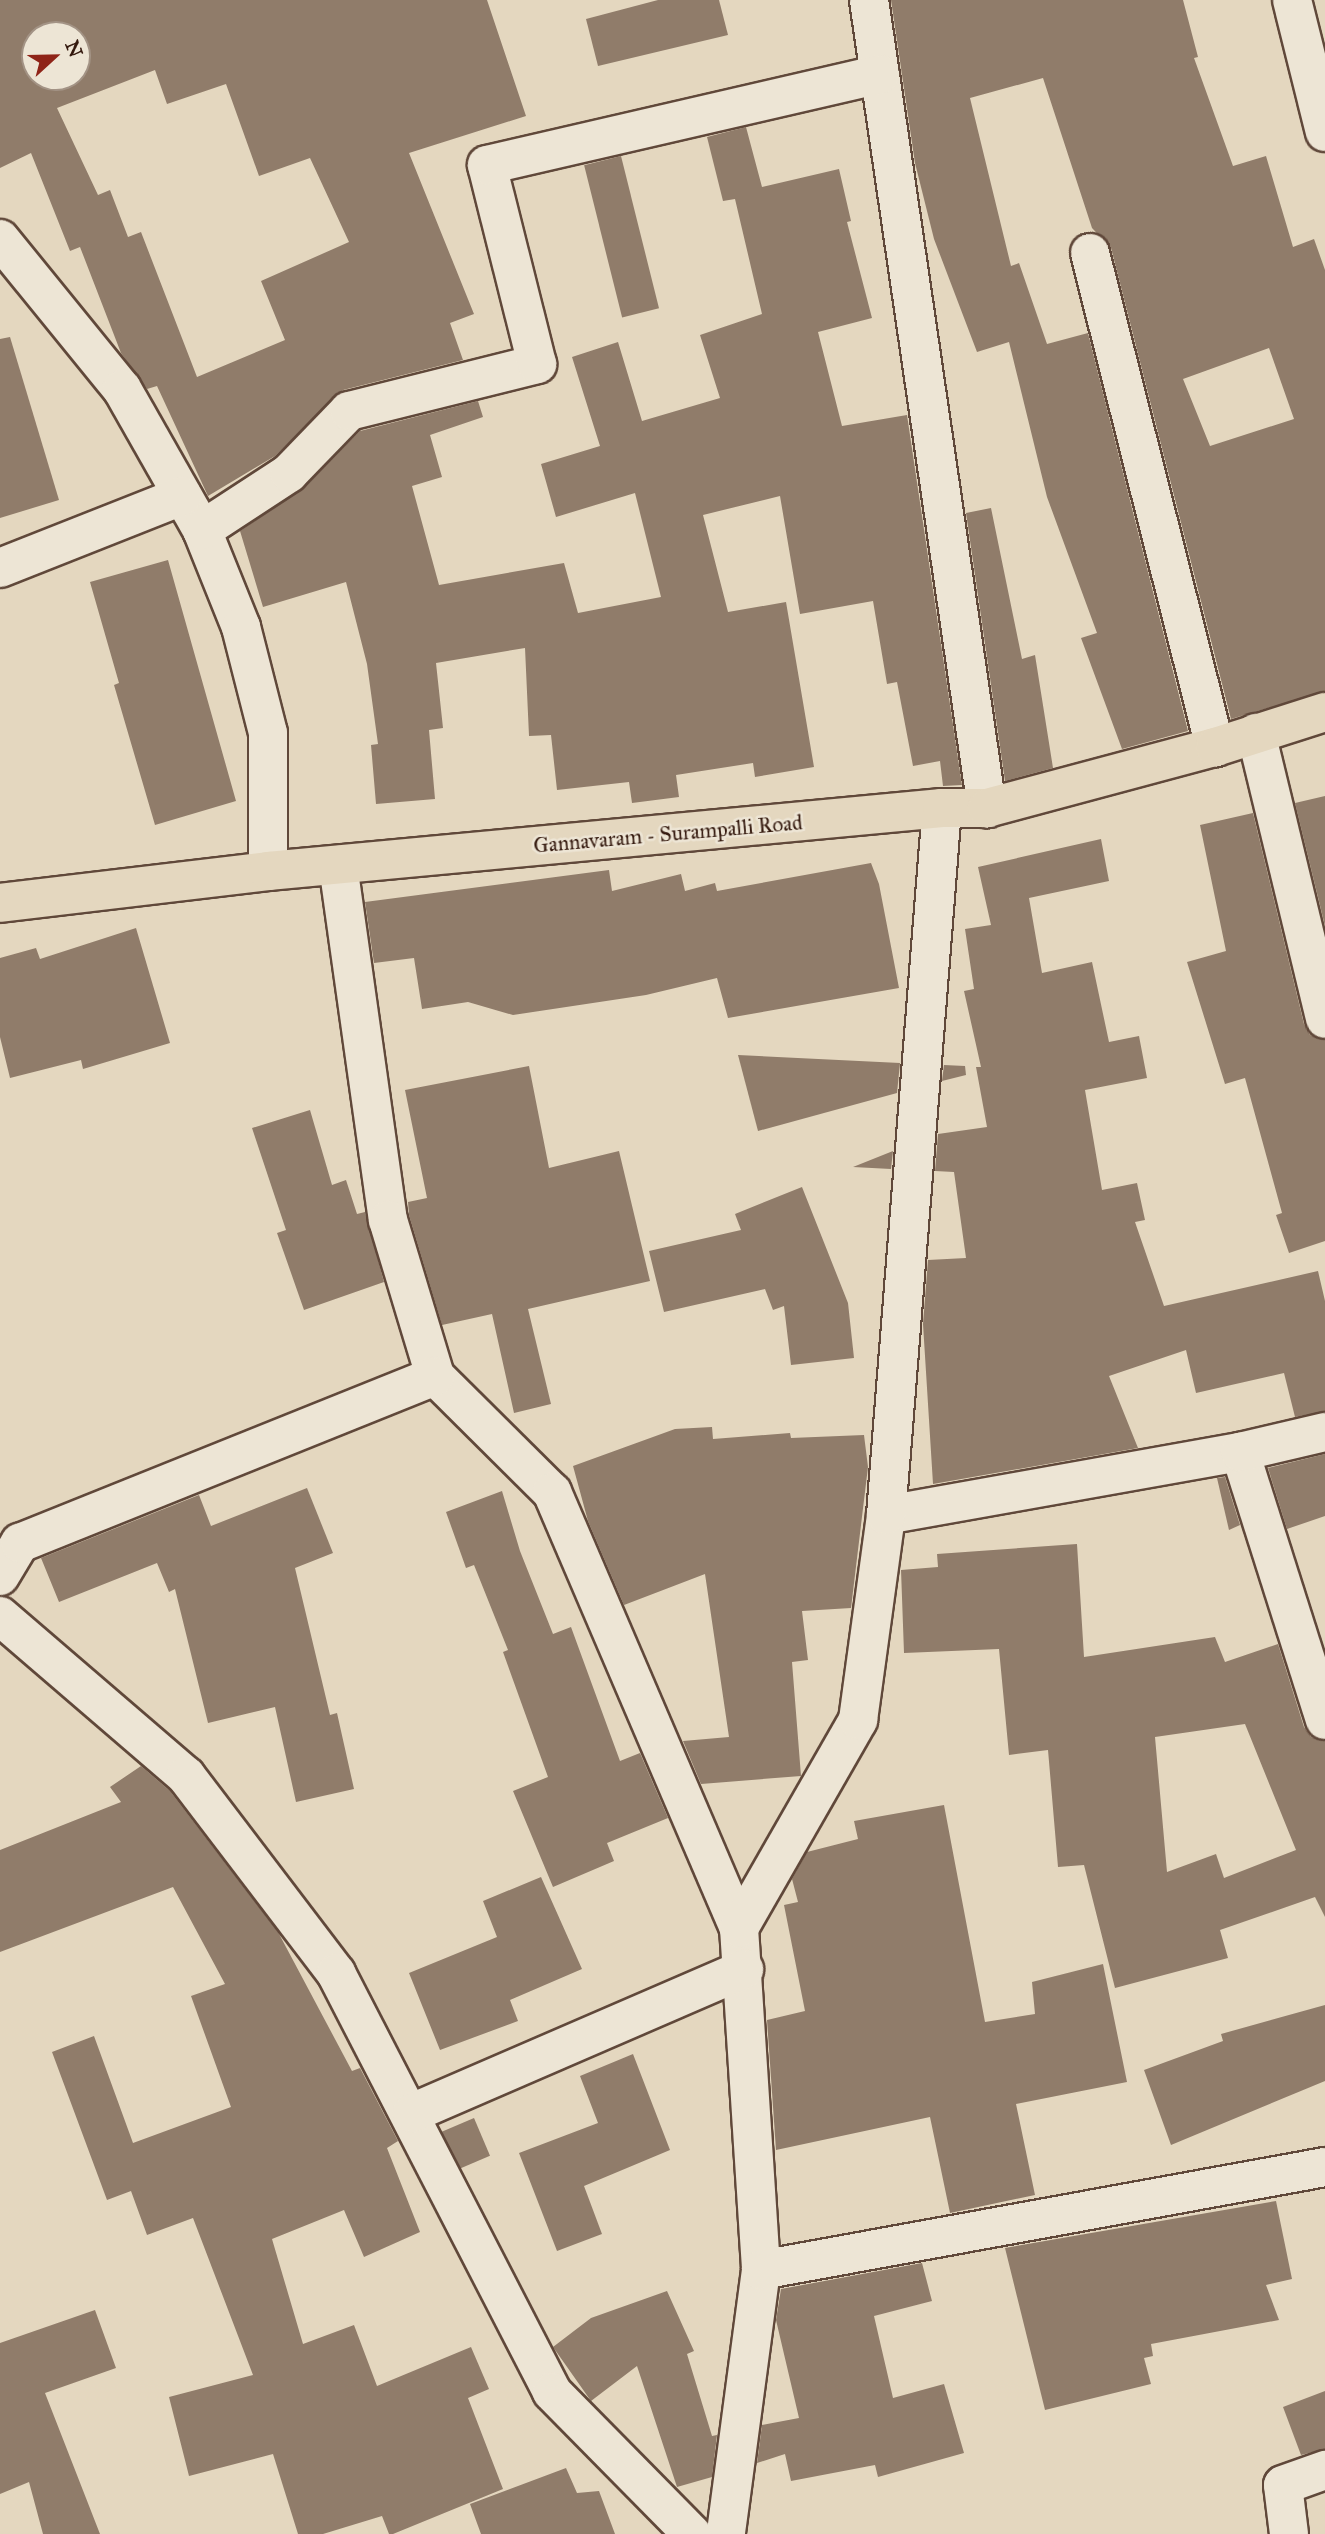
<!DOCTYPE html>
<html>
<head>
<meta charset="utf-8">
<style>
  body { margin:0 }
  #map { position:relative; width:1325px; height:2534px; overflow:hidden; background:#e4d7bf; font-family:"IM FELL Great Primer",serif }
  div>[style] { position:absolute }
  .building>* { inset:0; background:#907c6a; transform-origin:0 0 }
  .roads { filter:drop-shadow(2px 0 #60483a) drop-shadow(-2px 0 #60483a) drop-shadow(0 2px #60483a) drop-shadow(0 -2px #60483a) }
  .minor>* { height:38px; margin:-19px; padding:0 19px; transform-origin:19px; border-radius:19px; background:#ede5d5 }
  .major>* { height:38px; margin:-19px; padding:0 19px; transform-origin:19px; border-radius:19px; background:#e4d7bf }
  span { translate:-50% -50%; white-space:nowrap; text-align:center; line-height:1.15; -webkit-text-stroke:5px #ede5d5; paint-order:stroke }
  .street-label { font-size:21px; color:#34190e }
  .north { position:absolute; left:21px; top:21px; width:70px; height:70px; box-sizing:border-box; background:#ede5d5; border:2px solid #a39385; border-radius:50%; rotate:68deg; font-size:19px; font-weight:700; line-height:28px; text-align:center; color:#34190e }
  .north::after { content:''; display:block; margin:auto; width:24px; height:32px; background:#8f2418; clip-path:polygon(50% 0,100% 100%,50% 72%,0 100%) }
</style>
</head>
<body>
<div id="map">
  <div class="building">
    <i style="clip-path:polygon(evenodd,0 0,487px 0,526px 116px,409px 153px,474px 314px,450px 323px,463px 360px,343px 390px,275px 456px,208px 496px,157px 386px,147px 389px,121px 353px,80px 247px,70px 251px,31px 153px,0 168px,0 0,35px 35px,77px 35px,77px 77px,35px 77px,35px 35px,0 0,155px 70px,167px 104px,226px 84px,259px 176px,310px 158px,349px 242px,261px 281px,285px 340px,197px 377px,141px 232px,128px 237px,110px 190px,98px 195px,57px 108px,155px 70px)"></i>
    <i style="clip-path:polygon(658px 0,719px 0,728px 35px,598px 66px,586px 19px)"></i>
    <i style="clip-path:polygon(evenodd,891px 0,1183px 0,1198px 57px,1194px 58px,1233px 166px,1266px 156px,1293px 247px,1314px 239px,1325px 270px,1325px 691px,1231px 719px,1111px 248px,1092px 228px,1043px 78px,970px 98px,1011px 266px,1019px 263px,1047px 344px,1088px 333px,1188px 731px,1122px 749px,1081px 638px,1097px 633px,1047px 497px,1009px 342px,977px 352px,934px 239px,915px 163px,891px 0,1269px 348px,1294px 419px,1210px 446px,1183px 379px,1269px 348px)"></i>
    <i style="clip-path:polygon(746px 127px,762px 187px,839px 169px,851px 221px,847px 222px,872px 318px,818px 332px,842px 426px,907px 415px,962px 785px,943px 786px,940px 761px,913px 766px,897px 682px,887px 684px,873px 601px,800px 614px,780px 496px,703px 515px,728px 612px,786px 602px,814px 767px,755px 777px,753px 763px,676px 775px,679px 797px,632px 803px,629px 782px,557px 790px,551px 735px,529px 736px,525px 648px,436px 663px,443px 728px,429px 730px,435px 799px,376px 804px,371px 745px,378px 744px,367px 664px,346px 582px,263px 607px,240px 531px,304px 488px,360px 431px,478px 401px,483px 417px,430px 435px,442px 477px,412px 486px,439px 585px,564px 563px,578px 613px,661px 597px,635px 493px,556px 517px,541px 464px,600px 446px,572px 357px,618px 342px,642px 421px,720px 398px,700px 335px,762px 314px,735px 199px,723px 201px,707px 137px)"></i>
    <i style="left:621px;top:156px;width:157px;height:38px;rotate:76deg"></i>
    <i style="clip-path:polygon(10px 337px,59px 500px,0 518px,0 339px)"></i>
    <i style="clip-path:polygon(991px 508px,1022px 659px,1035px 655px,1053px 768px,1005px 781px,966px 513px)"></i>
    <i style="clip-path:polygon(168px 560px,236px 801px,155px 825px,114px 685px,119px 683px,90px 582px)"></i>
    <i style="clip-path:polygon(1325px 796px,1325px 926px,1295px 803px)"></i>
    <i style="clip-path:polygon(1253px 813px,1304px 1024px,1310px 1035px,1325px 1040px,1325px 1241px,1289px 1253px,1276px 1215px,1282px 1213px,1245px 1078px,1225px 1084px,1187px 962px,1226px 951px,1200px 825px)"></i>
    <i style="clip-path:polygon(1101px 839px,1109px 881px,1029px 898px,1042px 973px,1092px 962px,1109px 1042px,1139px 1036px,1147px 1078px,1085px 1090px,1102px 1190px,1137px 1183px,1145px 1220px,1135px 1222px,1164px 1306px,1318px 1271px,1325px 1301px,1325px 1411px,1295px 1417px,1284px 1373px,1196px 1393px,1186px 1350px,1109px 1376px,1138px 1448px,933px 1484px,923px 1324px,928px 1260px,966px 1258px,954px 1172px,935px 1171px,938px 1134px,987px 1127px,976px 1067px,981px 1067px,964px 991px,974px 989px,965px 929px,991px 925px,978px 867px)"></i>
    <i style="clip-path:polygon(871px 863px,879px 884px,899px 988px,728px 1018px,717px 978px,646px 995px,513px 1015px,468px 1002px,422px 1009px,414px 958px,374px 963px,365px 902px,609px 870px,612px 891px,681px 874px,685px 891px,715px 883px,717px 891px)"></i>
    <i style="clip-path:polygon(136px 928px,170px 1043px,83px 1069px,81px 1060px,10px 1078px,0 1037px,0 958px,36px 948px,40px 959px)"></i>
    <i style="clip-path:polygon(738px 1055px,900px 1063px,897px 1093px,758px 1131px)"></i>
    <i style="clip-path:polygon(944px 1065px,965px 1066px,966px 1075px,942px 1081px)"></i>
    <i style="clip-path:polygon(529px 1066px,549px 1168px,619px 1151px,650px 1281px,528px 1309px,551px 1404px,514px 1413px,492px 1314px,442px 1325px,409px 1215px,408px 1202px,427px 1198px,405px 1090px)"></i>
    <i style="clip-path:polygon(310px 1110px,332px 1185px,346px 1180px,357px 1214px,365px 1212px,384px 1282px,304px 1310px,277px 1233px,286px 1230px,252px 1128px)"></i>
    <i style="clip-path:polygon(893px 1151px,891px 1169px,853px 1167px)"></i>
    <i style="clip-path:polygon(802px 1187px,848px 1303px,854px 1358px,791px 1365px,784px 1306px,773px 1310px,765px 1289px,664px 1312px,649px 1251px,741px 1230px,735px 1214px)"></i>
    <i style="clip-path:polygon(712px 1427px,713px 1439px,790px 1433px,791px 1438px,864px 1435px,868px 1467px,851px 1608px,802px 1611px,808px 1660px,792px 1662px,801px 1776px,701px 1784px,683px 1741px,729px 1737px,705px 1574px,624px 1605px,588px 1521px,573px 1466px,675px 1429px)"></i>
    <i style="clip-path:polygon(1325px 1454px,1325px 1516px,1287px 1529px,1268px 1468px)"></i>
    <i style="clip-path:polygon(1225px 1477px,1240px 1525px,1229px 1530px,1217px 1478px)"></i>
    <i style="clip-path:polygon(307px 1488px,333px 1553px,295px 1568px,330px 1715px,337px 1713px,354px 1789px,296px 1802px,275px 1707px,208px 1723px,175px 1589px,169px 1592px,157px 1563px,59px 1602px,41px 1558px,199px 1495px,211px 1526px)"></i>
    <i style="clip-path:polygon(502px 1491px,520px 1551px,553px 1634px,571px 1627px,620px 1761px,640px 1753px,668px 1818px,607px 1843px,614px 1861px,553px 1887px,513px 1791px,548px 1777px,503px 1652px,508px 1650px,474px 1565px,466px 1568px,446px 1512px)"></i>
    <i style="clip-path:polygon(evenodd,1077px 1544px,1084px 1657px,1215px 1637px,1225px 1662px,1278px 1644px,1304px 1727px,1311px 1737px,1325px 1741px,1325px 1917px,1315px 1897px,1220px 1930px,1228px 1958px,1115px 1988px,1084px 1865px,1058px 1867px,1048px 1750px,1009px 1755px,999px 1649px,904px 1653px,901px 1570px,938px 1567px,937px 1554px,1077px 1544px,1245px 1724px,1296px 1850px,1224px 1878px,1216px 1854px,1167px 1872px,1155px 1737px,1245px 1724px)"></i>
    <i style="clip-path:polygon(141px 1766px,170px 1791px,278px 1932px,352px 2071px,360px 2068px,398px 2141px,387px 2148px,420px 2232px,364px 2257px,344px 2210px,272px 2239px,303px 2344px,354px 2325px,377px 2386px,471px 2347px,489px 2389px,468px 2398px,503px 2489px,393px 2534px,389px 2534px,382px 2516px,323px 2534px,298px 2534px,273px 2454px,189px 2476px,169px 2397px,253px 2375px,193px 2218px,147px 2235px,131px 2191px,107px 2200px,52px 2052px,94px 2036px,133px 2143px,231px 2107px,191px 1996px,225px 1984px,173px 1887px,0 1952px,0 1850px,121px 1802px,110px 1787px)"></i>
    <i style="clip-path:polygon(944px 1805px,985px 2022px,1035px 2014px,1032px 1982px,1103px 1964px,1127px 2082px,1016px 2104px,1035px 2195px,950px 2213px,930px 2117px,776px 2150px,767px 2020px,805px 2011px,784px 1905px,798px 1902px,792px 1879px,807px 1852px,858px 1839px,854px 1821px)"></i>
    <i style="clip-path:polygon(541px 1877px,582px 1969px,510px 2000px,518px 2021px,440px 2050px,409px 1973px,497px 1937px,483px 1901px)"></i>
    <i style="clip-path:polygon(1325px 2005px,1325px 2081px,1171px 2145px,1144px 2070px,1223px 2041px,1221px 2034px)"></i>
    <i style="clip-path:polygon(633px 2054px,670px 2150px,584px 2186px,602px 2234px,557px 2251px,519px 2153px,598px 2123px,580px 2076px)"></i>
    <i style="left:474px;top:2118px;width:41px;height:35px;rotate:67deg"></i>
    <i style="clip-path:polygon(1276px 2201px,1292px 2279px,1266px 2285px,1279px 2320px,1151px 2344px,1153px 2356px,1144px 2358px,1151px 2384px,1045px 2410px,1005px 2248px)"></i>
    <i style="clip-path:polygon(922px 2263px,932px 2301px,874px 2316px,893px 2398px,944px 2384px,964px 2453px,878px 2477px,875px 2465px,791px 2481px,785px 2454px,757px 2463px,762px 2425px,799px 2418px,776px 2320px,781px 2289px)"></i>
    <i style="clip-path:polygon(667px 2291px,694px 2351px,687px 2354px,712px 2436px,717px 2435px,712px 2477px,677px 2487px,637px 2366px,591px 2401px,553px 2347px,591px 2318px)"></i>
    <i style="clip-path:polygon(95px 2310px,116px 2368px,45px 2393px,100px 2534px,43px 2534px,29px 2482px,0 2494px,0 2343px)"></i>
    <i style="clip-path:polygon(1325px 2391px,1325px 2449px,1301px 2455px,1283px 2407px)"></i>
    <i style="clip-path:polygon(566px 2468px,577px 2493px,599px 2491px,615px 2534px,481px 2534px,470px 2504px)"></i>
  </div>
  <div class="roads">
    <div class="minor">
      <i style="left:869px;top:0;width:817px;rotate:81.69deg"></i>
      <i style="left:1292px;top:0;width:136px;rotate:76deg"></i>
      <i style="left:0;top:239px;width:193px;rotate:50.9deg"></i>
      <i style="left:122px;top:389px;width:162px;rotate:60.4deg"></i>
      <i style="left:202px;top:530px;width:105px;rotate:68.1deg"></i>
      <i style="left:241px;top:627px;width:109px;rotate:75.7deg"></i>
      <i style="left:268px;top:733px;width:138px;rotate:90deg"></i>
      <i style="left:1090px;top:253px;width:510px;rotate:75.8deg"></i>
      <i style="left:202px;top:530px;width:104px;rotate:-33.2deg"></i>
      <i style="left:289px;top:473px;width:86px;rotate:-45.9deg"></i>
      <i style="left:349px;top:411px;width:194px;rotate:-14deg"></i>
      <i style="left:537px;top:364px;width:205px;rotate:-104.1deg"></i>
      <i style="left:487px;top:165px;width:403px;rotate:-13deg"></i>
      <i style="left:0;top:568px;width:196px;rotate:-21.6deg"></i>
      <i style="left:1256px;top:733px;width:294px;rotate:76.4deg"></i>
      <i style="left:338px;top:865px;width:359px;rotate:82deg"></i>
      <i style="left:388px;top:1220px;width:163px;rotate:73.2deg"></i>
      <i style="left:435px;top:1376px;width:165px;rotate:44.8deg"></i>
      <i style="left:552px;top:1492px;width:474px;rotate:66.8deg"></i>
      <i style="left:739px;top:1928px;width:343px;rotate:86.3deg"></i>
      <i style="left:761px;top:2270px;width:266px;rotate:97.6deg"></i>
      <i style="left:1240px;top:1452px;width:281px;rotate:72.4deg"></i>
      <i style="left:886px;top:1515px;width:360px;rotate:-10.1deg"></i>
      <i style="left:1240px;top:1452px;width:87px;rotate:-13.2deg"></i>
      <i style="left:0;top:1576px;width:39px;rotate:-59deg"></i>
      <i style="left:20px;top:1543px;width:447px;rotate:-21.9deg"></i>
      <i style="left:0;top:1616px;width:245px;rotate:40.7deg"></i>
      <i style="left:186px;top:1776px;width:248px;rotate:52.7deg"></i>
      <i style="left:336px;top:1973px;width:471px;rotate:62.7deg"></i>
      <i style="left:552px;top:2392px;width:199px;rotate:45.4deg"></i>
      <i style="left:739px;top:1928px;width:240px;rotate:-60.2deg"></i>
      <i style="left:858px;top:1720px;width:207px;rotate:-82.2deg"></i>
      <i style="left:886px;top:1515px;width:709px;rotate:-85.47deg"></i>
      <i style="left:412px;top:2113px;width:362px;rotate:-23.4deg"></i>
      <i style="left:761px;top:2270px;width:573px;rotate:-10.35deg"></i>
      <i style="left:1289px;top:2534px;width:49px;rotate:-97deg"></i>
      <i style="left:1283px;top:2485px;width:45px;rotate:-19.7deg"></i>
    </div>
    <div class="major">
      <i style="left:0;top:903px;width:270px;rotate:-6.8deg"></i>
      <i style="left:268px;top:871px;width:677px;rotate:-5.34deg"></i>
      <i style="left:942px;top:808px;width:45px"></i>
      <i style="left:987px;top:808px;width:236px;rotate:-15deg"></i>
      <i style="left:1215px;top:747px;width:115px;rotate:-17.7deg"></i>
    </div>
  </div>
  <div class="street-label">
    <span style="left:668px;top:834px;rotate:-5deg">Gannavaram - Surampalli Road</span>
  </div>
  <div class="north">N</div>
</div>
</body>
</html>
